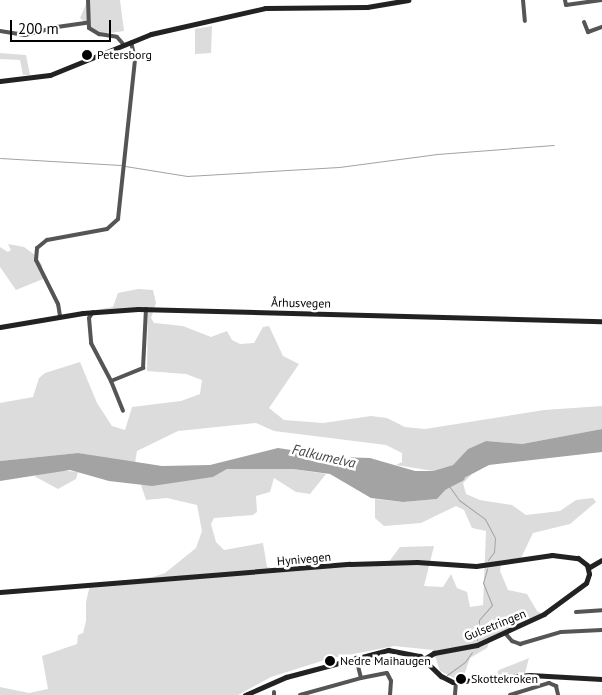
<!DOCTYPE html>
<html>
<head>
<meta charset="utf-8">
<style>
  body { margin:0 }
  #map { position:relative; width:602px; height:695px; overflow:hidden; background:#fff; font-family:"PT Sans",sans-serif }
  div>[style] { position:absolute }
  .green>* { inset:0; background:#dcdcdc }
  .water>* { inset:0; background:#a3a3a3 }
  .stream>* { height:1px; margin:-0.5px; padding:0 0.5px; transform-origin:0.5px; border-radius:0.5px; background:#a3a3a3 }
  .river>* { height:6px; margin:-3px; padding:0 3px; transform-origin:3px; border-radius:3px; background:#a3a3a3 }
  .street>* { height:4px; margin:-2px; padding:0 2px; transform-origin:2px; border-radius:2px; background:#555 }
  .secondary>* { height:5px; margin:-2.5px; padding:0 2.5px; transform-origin:2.5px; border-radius:2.5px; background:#222 }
  .dots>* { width:14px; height:14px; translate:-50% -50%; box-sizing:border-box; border:2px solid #fff; border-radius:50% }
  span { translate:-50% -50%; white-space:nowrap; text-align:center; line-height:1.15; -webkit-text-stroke:5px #fff; paint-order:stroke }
  .poi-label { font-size:12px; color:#000 }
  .left { translate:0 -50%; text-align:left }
  .street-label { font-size:12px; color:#000 }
  .water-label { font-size:14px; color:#444; font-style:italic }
  .scale { position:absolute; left:10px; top:20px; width:101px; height:22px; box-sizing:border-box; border:2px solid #000; border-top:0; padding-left:6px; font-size:15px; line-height:18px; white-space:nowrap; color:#000; -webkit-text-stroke:4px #fff; paint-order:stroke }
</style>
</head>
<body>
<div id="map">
  <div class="green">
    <i style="clip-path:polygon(88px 0,120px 0,124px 31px,104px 34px,91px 28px,80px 18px)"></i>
    <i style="clip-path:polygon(212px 26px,211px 53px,195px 54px,195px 29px)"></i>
    <i style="clip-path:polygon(0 53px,26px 55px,30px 75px,23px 75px,20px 60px,0 59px)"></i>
    <i style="clip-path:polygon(8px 244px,24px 247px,35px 255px,42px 265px,43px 279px,16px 290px,0 267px,0 247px,8px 252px,11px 250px)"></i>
    <i style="clip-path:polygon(138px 289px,153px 290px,156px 303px,151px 318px,154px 323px,183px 326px,211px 337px,227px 331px,232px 340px,240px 344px,254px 343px,263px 327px,269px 326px,283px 356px,299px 364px,269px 408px,284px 420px,323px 423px,371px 416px,387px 418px,405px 427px,425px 429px,544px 410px,602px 406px,602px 429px,522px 444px,486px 441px,468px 449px,453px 465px,433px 471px,396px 465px,402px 462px,402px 453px,386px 445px,274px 431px,256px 423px,178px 431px,137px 451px,135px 463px,78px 453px,0 461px,0 403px,33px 397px,39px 378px,45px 373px,80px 362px,97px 403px,112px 426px,125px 430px,132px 407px,181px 401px,200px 394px,202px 380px,186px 374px,147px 371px,148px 310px,52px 317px,113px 307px,118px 293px)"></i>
    <i style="clip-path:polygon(227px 469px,293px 469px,326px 474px,310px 494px,296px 492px,274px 478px,270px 492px,256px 496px,257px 512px,253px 515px,214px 518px,211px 524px,216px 542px,224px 550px,263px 543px,267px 567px,275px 569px,388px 563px,400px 547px,434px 546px,424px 586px,443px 587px,451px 574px,457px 588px,467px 592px,470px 607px,483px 605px,486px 531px,472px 528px,464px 510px,456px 506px,421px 523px,384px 526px,375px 518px,375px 499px,403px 502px,437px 499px,449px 486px,472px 474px,463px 483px,466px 494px,480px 500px,512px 505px,526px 515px,560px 511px,576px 500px,593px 498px,596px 502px,570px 524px,533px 533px,520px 560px,501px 564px,500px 571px,508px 590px,527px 594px,537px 611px,546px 616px,490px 640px,487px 648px,470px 658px,463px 678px,454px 678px,440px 671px,433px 650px,394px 646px,328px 659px,271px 677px,238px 695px,0 695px,0 687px,29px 693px,48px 689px,42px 656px,77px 644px,78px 635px,83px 633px,86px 621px,86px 602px,90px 585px,153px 577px,165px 573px,196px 548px,202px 531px,197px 505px,167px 498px,146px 500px,141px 485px,213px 477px)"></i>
    <i style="clip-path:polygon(58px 470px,78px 472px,76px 479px,58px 489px,34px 476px)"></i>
    <i style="clip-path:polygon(529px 658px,525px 673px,494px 676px,499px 670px)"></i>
  </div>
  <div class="water">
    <i style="clip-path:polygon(602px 429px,602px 452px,489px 465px,449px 486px,437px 499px,403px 502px,371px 498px,330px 474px,293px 469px,227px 469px,213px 477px,152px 486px,109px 481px,70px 470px,0 481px,0 461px,78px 453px,162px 466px,210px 465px,278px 448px,337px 457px,370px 458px,415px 471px,433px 471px,453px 465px,468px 449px,486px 441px,522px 444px)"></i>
  </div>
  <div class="stream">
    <i style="left:0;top:158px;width:121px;rotate:3.3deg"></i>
    <i style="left:125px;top:166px;width:63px;rotate:9.2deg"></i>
    <i style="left:187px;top:176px;width:152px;rotate:-3.4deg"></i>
    <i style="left:339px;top:167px;width:99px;rotate:-7.6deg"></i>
    <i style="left:437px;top:154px;width:117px;rotate:-4.4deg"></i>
    <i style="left:449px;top:486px;width:17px;rotate:54deg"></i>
    <i style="left:459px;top:500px;width:32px;rotate:36deg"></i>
    <i style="left:485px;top:519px;width:21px;rotate:62deg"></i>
    <i style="left:495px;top:538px;width:14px;rotate:94deg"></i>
    <i style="left:494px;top:552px;width:10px;rotate:127deg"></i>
    <i style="left:477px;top:640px;width:20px;rotate:-84deg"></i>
    <i style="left:479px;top:620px;width:20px;rotate:-49deg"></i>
    <i style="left:492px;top:605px;width:24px;rotate:-112deg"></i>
    <i style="left:483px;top:583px;width:15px;rotate:-74deg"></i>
    <i style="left:447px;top:675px;width:22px;rotate:-36deg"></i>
    <i style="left:465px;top:662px;width:12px;rotate:-55deg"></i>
  </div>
  <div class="river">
    <i style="left:442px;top:488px;width:22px;rotate:-27deg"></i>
  </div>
  <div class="street">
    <i style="left:88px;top:0;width:28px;rotate:88deg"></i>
    <i style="left:89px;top:28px;width:12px;rotate:31deg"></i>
    <i style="left:99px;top:34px;width:18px;rotate:9deg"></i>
    <i style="left:117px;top:37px;width:9px;rotate:49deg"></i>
    <i style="left:523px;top:0;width:21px;rotate:85deg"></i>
    <i style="left:565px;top:0;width:5px;rotate:79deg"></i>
    <i style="left:566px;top:5px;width:36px;rotate:-8deg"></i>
    <i style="left:584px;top:22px;width:11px;rotate:68deg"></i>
    <i style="left:588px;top:32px;width:15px;rotate:-20deg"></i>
    <i style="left:0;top:31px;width:25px;rotate:9deg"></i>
    <i style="left:25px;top:35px;width:33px;rotate:-14deg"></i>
    <i style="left:57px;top:27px;width:30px;rotate:-8deg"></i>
    <i style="left:93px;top:312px;width:7px;rotate:124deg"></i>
    <i style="left:89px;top:318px;width:25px;rotate:85deg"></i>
    <i style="left:91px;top:343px;width:43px;rotate:62.2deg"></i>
    <i style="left:111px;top:381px;width:35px;rotate:-22deg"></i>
    <i style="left:143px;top:368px;width:59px;rotate:-87.1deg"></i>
    <i style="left:60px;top:316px;width:12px;rotate:-99deg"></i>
    <i style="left:58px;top:304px;width:49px;rotate:-116.6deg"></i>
    <i style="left:36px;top:260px;width:12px;rotate:-85deg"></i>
    <i style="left:37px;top:248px;width:13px;rotate:-39deg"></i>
    <i style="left:47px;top:240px;width:61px;rotate:-10.4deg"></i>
    <i style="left:107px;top:229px;width:15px;rotate:-42deg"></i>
    <i style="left:118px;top:219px;width:161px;rotate:-83.9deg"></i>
    <i style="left:135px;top:59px;width:17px;rotate:-103deg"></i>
    <i style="left:111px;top:381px;width:32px;rotate:68deg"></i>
    <i style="left:576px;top:612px;width:26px;rotate:-4deg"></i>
    <i style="left:505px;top:633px;width:11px;rotate:49deg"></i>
    <i style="left:512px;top:641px;width:9px;rotate:21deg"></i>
    <i style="left:520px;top:644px;width:43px;rotate:-16.3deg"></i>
    <i style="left:561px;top:632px;width:41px;rotate:-2.8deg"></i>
    <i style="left:361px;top:678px;width:26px;rotate:-11deg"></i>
    <i style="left:387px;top:673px;width:9px;rotate:63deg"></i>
    <i style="left:391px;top:681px;width:14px;rotate:94deg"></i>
    <i style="left:274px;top:695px;width:3px;rotate:-90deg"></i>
    <i style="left:300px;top:695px;width:63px;rotate:-15.6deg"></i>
    <i style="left:361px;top:678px;width:21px;rotate:-104deg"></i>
    <i style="left:455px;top:695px;width:13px;rotate:-86deg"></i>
    <i style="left:510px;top:695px;width:41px;rotate:-17.1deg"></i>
    <i style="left:549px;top:683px;width:8px;rotate:23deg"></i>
    <i style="left:556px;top:686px;width:9px;rotate:77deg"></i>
  </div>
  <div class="secondary">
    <i style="left:0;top:81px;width:50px;rotate:-6.8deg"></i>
    <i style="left:50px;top:75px;width:109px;rotate:-22.1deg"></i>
    <i style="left:151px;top:34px;width:117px;rotate:-12.8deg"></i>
    <i style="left:265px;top:8px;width:102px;rotate:-0.6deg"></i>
    <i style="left:367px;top:7px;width:42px;rotate:-9.7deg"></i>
    <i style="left:0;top:327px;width:84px;rotate:-9.6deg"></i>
    <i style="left:83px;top:313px;width:55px;rotate:-4.2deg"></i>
    <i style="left:138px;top:309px;width:464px;rotate:1.5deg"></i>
    <i style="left:588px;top:568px;width:16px;rotate:-30deg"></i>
    <i style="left:0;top:592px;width:351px;rotate:-4.6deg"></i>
    <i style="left:350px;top:564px;width:67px;rotate:-1.7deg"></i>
    <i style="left:417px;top:562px;width:59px;rotate:3.9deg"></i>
    <i style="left:476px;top:566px;width:77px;rotate:-8.2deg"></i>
    <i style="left:552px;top:555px;width:26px;rotate:7deg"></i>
    <i style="left:578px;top:558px;width:11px;rotate:38deg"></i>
    <i style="left:587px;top:565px;width:9px;rotate:77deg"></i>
    <i style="left:589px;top:574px;width:9px;rotate:108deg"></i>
    <i style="left:586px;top:583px;width:52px;rotate:143.6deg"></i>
    <i style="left:544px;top:614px;width:74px;rotate:155.2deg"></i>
    <i style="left:477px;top:645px;width:44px;rotate:169.5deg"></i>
    <i style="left:434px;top:653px;width:12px;rotate:149deg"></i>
    <i style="left:245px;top:695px;width:45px;rotate:-23.7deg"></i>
    <i style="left:286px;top:677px;width:106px;rotate:-14.8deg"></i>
    <i style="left:388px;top:650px;width:33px;rotate:11deg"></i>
    <i style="left:420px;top:656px;width:29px;rotate:44deg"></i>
    <i style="left:441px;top:676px;width:13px;rotate:27deg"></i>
    <i style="left:453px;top:682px;width:77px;rotate:-5.2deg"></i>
    <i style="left:530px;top:675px;width:72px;rotate:3.2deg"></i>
  </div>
  <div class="dots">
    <i style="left:87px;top:55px;background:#000"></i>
    <i style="left:330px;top:661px;background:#000"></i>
    <i style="left:461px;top:679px;background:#000"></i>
  </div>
  <div class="poi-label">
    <span class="left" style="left:97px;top:55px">Petersborg</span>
    <span class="left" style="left:340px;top:661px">Nedre Maihaugen</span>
    <span class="left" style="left:471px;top:679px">Skottekroken</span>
  </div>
  <div class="street-label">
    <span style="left:301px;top:303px;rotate:1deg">Århusvegen</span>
    <span style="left:304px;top:559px;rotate:-5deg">Hynivegen</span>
    <span style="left:495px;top:625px;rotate:-22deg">Gulsetringen</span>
  </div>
  <div class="water-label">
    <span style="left:324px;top:456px;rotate:13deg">Falkumelva</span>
  </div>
  <div class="scale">200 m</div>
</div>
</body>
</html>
